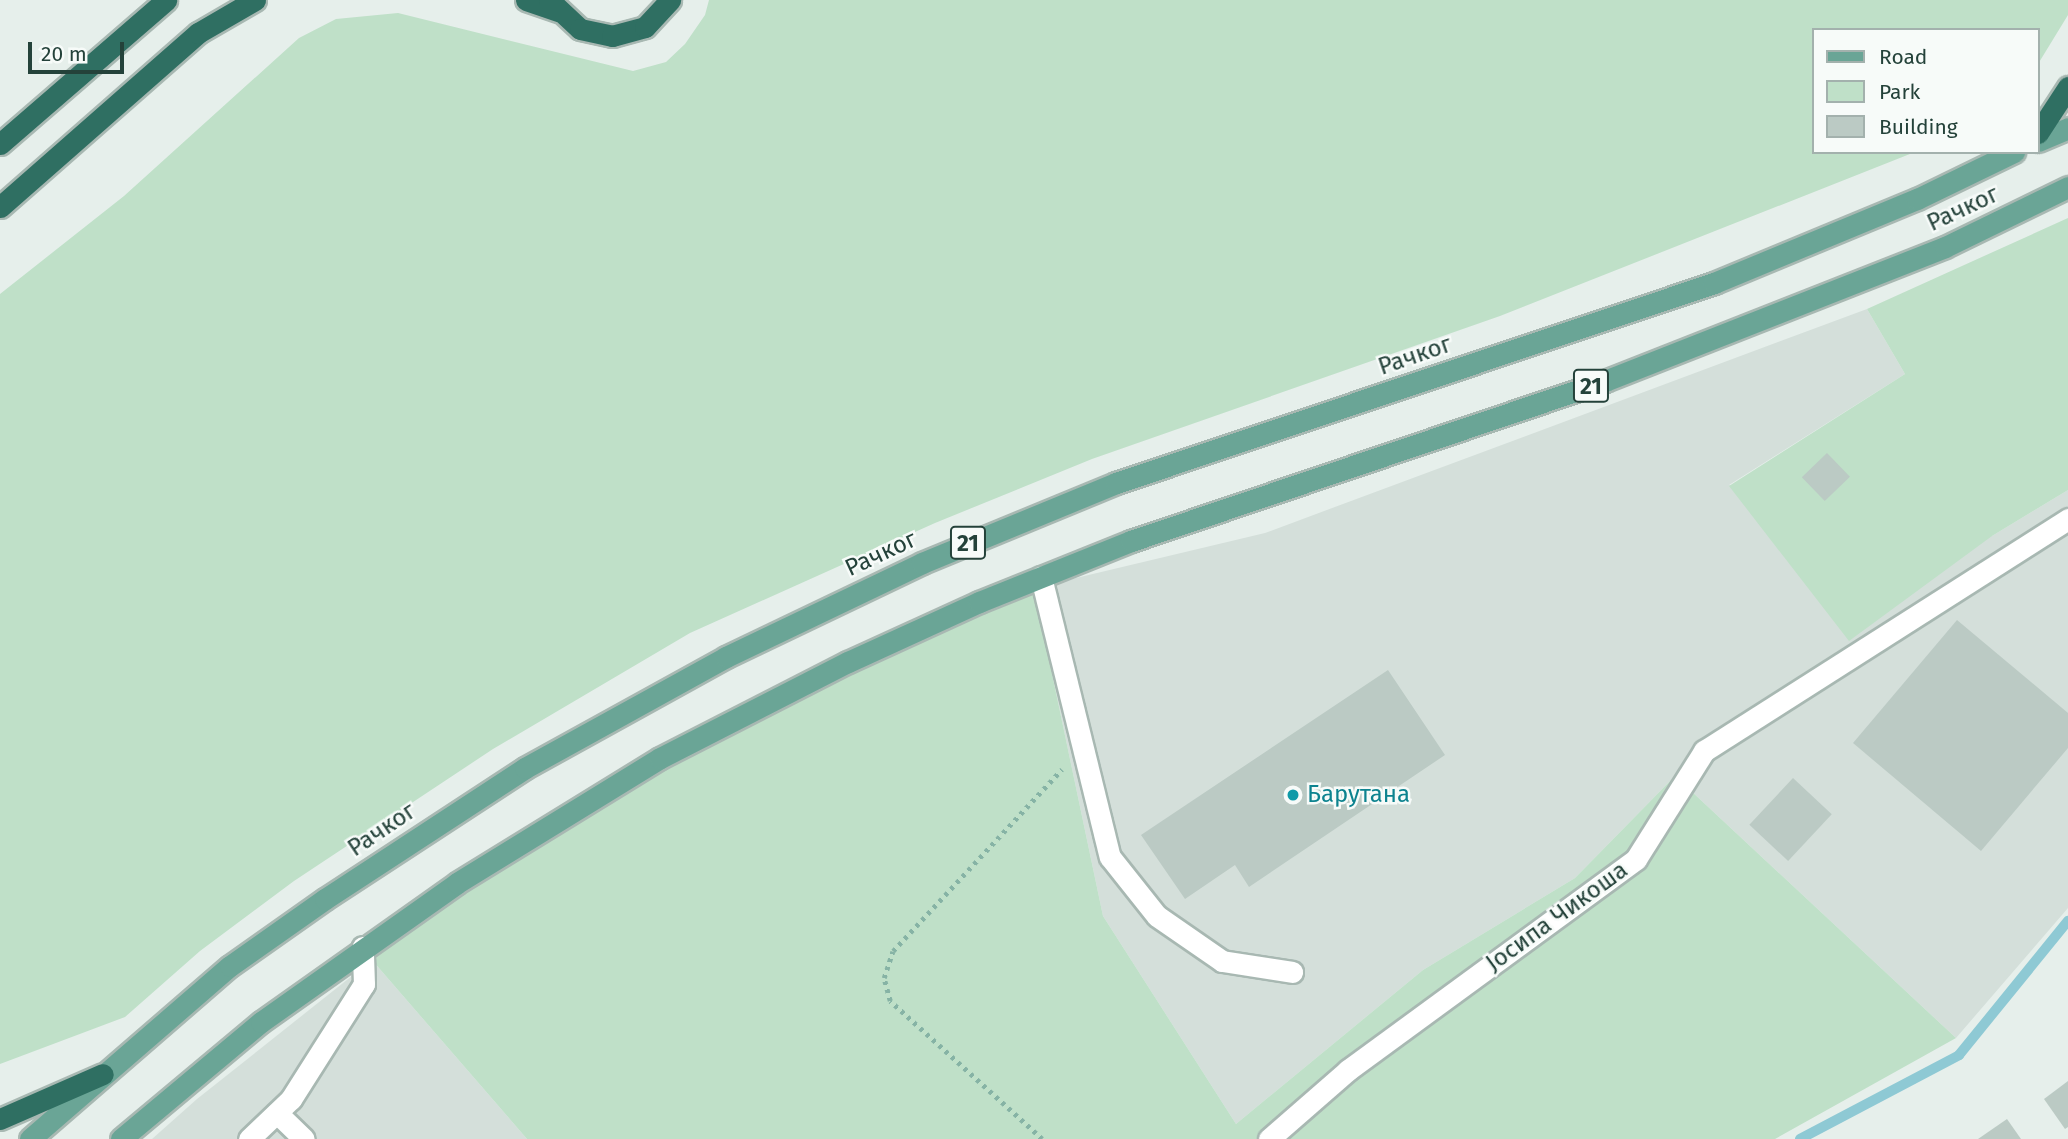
<!DOCTYPE html>
<html>
<head>
<meta charset="utf-8">
<style>
  body { margin:0 }
  #map { position:relative; width:2068px; height:1139px; overflow:hidden; background:#e6efeb; font-family:"Fira Sans",sans-serif }
  div>[style] { position:absolute }
  .built>* { inset:0; background:#d4dfda }
  .green>* { inset:0; background:#bfe0c8 }
  .stream>* { height:10px; margin:-5px; padding:0 5px; transform-origin:5px; border-radius:5px; background:#8ec9d4 }
  .building>* { inset:0; background:#bbcac4; transform-origin:0 0 }
  .path>* { height:4.5px; margin-top:-2.25px; transform-origin:0; background:repeating-linear-gradient(90deg,#86b3a5 0 3.5px,transparent 0 8.5px) }
  .roads { filter:drop-shadow(2px 0 #a8b8b2) drop-shadow(-2px 0 #a8b8b2) drop-shadow(0 2px #a8b8b2) drop-shadow(0 -2px #a8b8b2) }
  .minor>* { height:21px; margin:-10.5px; padding:0 10.5px; transform-origin:10.5px; border-radius:10.5px; background:#fff }
  .major>* { height:21px; margin:-10.5px; padding:0 10.5px; transform-origin:10.5px; border-radius:10.5px; background:#6aa596 }
  .highway>* { height:21px; margin:-10.5px; padding:0 10.5px; transform-origin:10.5px; border-radius:10.5px; background:#2f6f62 }
  .dots>* { width:19px; height:19px; translate:-50% -50%; box-sizing:border-box; border:4px solid #f7fbf9; border-radius:50% }
  span { translate:-50% -50%; white-space:nowrap; text-align:center; line-height:1.15; -webkit-text-stroke:5px #f7fbf9; paint-order:stroke }
  .shield-label span { padding:2px 5px; background:#f7fbf9; border:2px solid; border-radius:5px; -webkit-text-stroke-width:0 }
  .shield-label { font-size:23px; color:#24423a; font-weight:700 }
  .street-label { font-size:24px; color:#24423a }
  .culture-label { font-size:24px; color:#0d838f }
  .left { translate:0 -50%; text-align:left }
  .legend { position:absolute; left:1812px; top:28px; width:228px; height:126px; box-sizing:border-box; background:#f7fbf9; border:2px solid #a3b1ad; margin:0; padding:9px 12px; list-style:none; font-size:21px; color:#24423a }
  .legend li { display:flex; align-items:center; gap:14px; height:35px }
  .legend b { width:35px; border:2px solid #a3b1ad }
  .scale { position:absolute; left:28px; top:42px; width:96px; height:32px; box-sizing:border-box; border:4px solid #24423a; border-top:0; padding-left:9px; font-size:21px; line-height:24px; white-space:nowrap; color:#24423a; -webkit-text-stroke:5px #f7fbf9; paint-order:stroke }
</style>
</head>
<body>
<div id="map">
  <div class="built">
    <i style="clip-path:polygon(1867px 309px,1905px 374px,1729px 485px,1992px 536px,2068px 490px,2068px 908px,1956px 1038px,1675px 776px,1575px 878px,1423px 970px,1236px 1124px,1103px 916px,1034px 588px,1265px 533px)"></i>
    <i style="clip-path:polygon(372px 960px,527px 1139px,152px 1139px,197px 1099px)"></i>
  </div>
  <div class="green">
    <i style="clip-path:polygon(709px 0,2068px 0,2068px 15px,2038px 64px,2038px 30px,1814px 30px,1814px 152px,1915px 152px,1500px 316px,1092px 459px,935px 523px,690px 633px,493px 749px,294px 881px,200px 951px,125px 1017px,0 1064px,0 294px,124px 196px,299px 38px,336px 19px,398px 13px,633px 71px,666px 62px,685px 44px,705px 15px)"></i>
    <i style="clip-path:polygon(2068px 218px,2068px 490px,1992px 536px,1849px 641px,1729px 486px,1905px 374px,1867px 309px)"></i>
    <i style="clip-path:polygon(1034px 588px,1103px 916px,1236px 1124px,1423px 970px,1575px 878px,1675px 776px,1956px 1038px,1775px 1139px,527px 1139px,372px 960px,547px 819px,745px 713px)"></i>
  </div>
  <div class="stream">
    <i style="left:1800px;top:1139px;width:180px;rotate:-27.8deg"></i>
    <i style="left:1959px;top:1055px;width:173px;rotate:-50.9deg"></i>
  </div>
  <div class="building">
    <i style="left:1827px;top:453px;width:33px;height:35px;rotate:46deg"></i>
    <i style="clip-path:polygon(1957px 620px,2068px 713px,2068px 748px,1981px 851px,1853px 743px)"></i>
    <i style="clip-path:polygon(1388px 670px,1445px 755px,1249px 887px,1235px 865px,1185px 899px,1141px 835px)"></i>
    <i style="left:1793px;top:778px;width:53px;height:64px;rotate:43deg"></i>
    <i style="clip-path:polygon(2068px 1081px,2068px 1127px,2065px 1129px,2044px 1099px)"></i>
    <i style="clip-path:polygon(2007px 1119px,2021px 1139px,1978px 1139px)"></i>
  </div>
  <div class="path">
    <i style="left:1042px;top:1139px;width:205px;rotate:-137.8deg"></i>
    <i style="left:890px;top:1001px;width:24px;rotate:-105deg"></i>
    <i style="left:884px;top:978px;width:28px;rotate:-72deg"></i>
    <i style="left:893px;top:951px;width:248px;rotate:-47.1deg"></i>
  </div>
  <div class="roads">
    <div class="minor">
      <i style="left:1041px;top:577px;width:288px;rotate:76.2deg"></i>
      <i style="left:1110px;top:857px;width:75px;rotate:51.5deg"></i>
      <i style="left:1157px;top:916px;width:79px;rotate:34.7deg"></i>
      <i style="left:1222px;top:961px;width:71px;rotate:8.9deg"></i>
      <i style="left:277px;top:1113px;width:37px;rotate:44deg"></i>
      <i style="left:249px;top:1139px;width:58px;rotate:-43.6deg"></i>
      <i style="left:291px;top:1099px;width:136px;rotate:-57.6deg"></i>
      <i style="left:364px;top:984px;width:37px;rotate:-92deg"></i>
      <i style="left:1269px;top:1139px;width:105px;rotate:-41.1deg"></i>
      <i style="left:1348px;top:1070px;width:357px;rotate:-36.2deg"></i>
      <i style="left:1636px;top:859px;width:128px;rotate:-57.8deg"></i>
      <i style="left:1704px;top:751px;width:432px;rotate:-32.5deg"></i>
    </div>
    <div class="major">
      <i style="left:2038px;top:141px;width:33px;rotate:-23deg"></i>
      <i style="left:30px;top:1139px;width:264px;rotate:-40.9deg"></i>
      <i style="left:230px;top:966px;width:116px;rotate:-35.2deg"></i>
      <i style="left:325px;top:899px;width:239px;rotate:-33.2deg"></i>
      <i style="left:525px;top:768px;width:230px;rotate:-28.9deg"></i>
      <i style="left:726px;top:657px;width:217px;rotate:-25.6deg"></i>
      <i style="left:922px;top:563px;width:210px;rotate:-22.4deg"></i>
      <i style="left:1116px;top:483px;width:631px;rotate:-18.49deg"></i>
      <i style="left:1714px;top:283px;width:220px;rotate:-22.5deg"></i>
      <i style="left:1917px;top:199px;width:108px;rotate:-25.9deg"></i>
      <i style="left:121px;top:1139px;width:182px;rotate:-39.9deg"></i>
      <i style="left:261px;top:1022px;width:240px;rotate:-35.3deg"></i>
      <i style="left:457px;top:883px;width:238px;rotate:-31.6deg"></i>
      <i style="left:660px;top:758px;width:211px;rotate:-27.1deg"></i>
      <i style="left:848px;top:662px;width:144px;rotate:-24.6deg"></i>
      <i style="left:979px;top:602px;width:164px;rotate:-21.9deg"></i>
      <i style="left:1131px;top:541px;width:500px;rotate:-18.65deg"></i>
      <i style="left:1605px;top:381px;width:365px;rotate:-21.5deg"></i>
      <i style="left:1945px;top:247px;width:137px;rotate:-26deg"></i>
    </div>
    <div class="highway">
      <i style="left:526px;top:0;width:34px;rotate:19deg"></i>
      <i style="left:549px;top:0;width:42px;rotate:43.1deg"></i>
      <i style="left:580px;top:29px;width:33px;rotate:12deg"></i>
      <i style="left:612px;top:36px;width:34px;rotate:-15deg"></i>
      <i style="left:645px;top:27px;width:37px;rotate:-47deg"></i>
      <i style="left:2038px;top:133px;width:55px;rotate:-56.9deg"></i>
      <i style="left:0;top:144px;width:220px;rotate:-40.9deg"></i>
      <i style="left:0;top:207px;width:264px;rotate:-41.3deg"></i>
      <i style="left:198px;top:33px;width:66px;rotate:-30.1deg"></i>
      <i style="left:0;top:1119px;width:112px;rotate:-23.6deg"></i>
    </div>
  </div>
  <div class="dots">
    <i style="left:1293px;top:795px;background:#0f9aa8"></i>
  </div>
  <div class="shield-label">
    <span style="left:1591px;top:386px">21</span>
    <span style="left:968px;top:543px">21</span>
  </div>
  <div class="street-label">
    <span style="left:1963px;top:209px;rotate:-25deg">Рачког</span>
    <span style="left:1415px;top:356px;rotate:-19deg">Рачког</span>
    <span style="left:881px;top:554px;rotate:-25deg">Рачког</span>
    <span style="left:382px;top:830px;rotate:-34deg">Рачког</span>
    <span style="left:1557px;top:917px;rotate:-36deg">Јосипа Чикоша</span>
  </div>
  <div class="culture-label">
    <span class="left" style="left:1307px;top:795px">Барутана</span>
  </div>
  <ul class="legend">
  <li><b style="height:9px;background:#6aa596"></b>Road</li>
  <li><b style="height:19px;background:#bfe0c8"></b>Park</li>
  <li><b style="height:19px;background:#bbcac4"></b>Building</li>
  </ul>
  <div class="scale">20 m</div>
</div>
</body>
</html>
